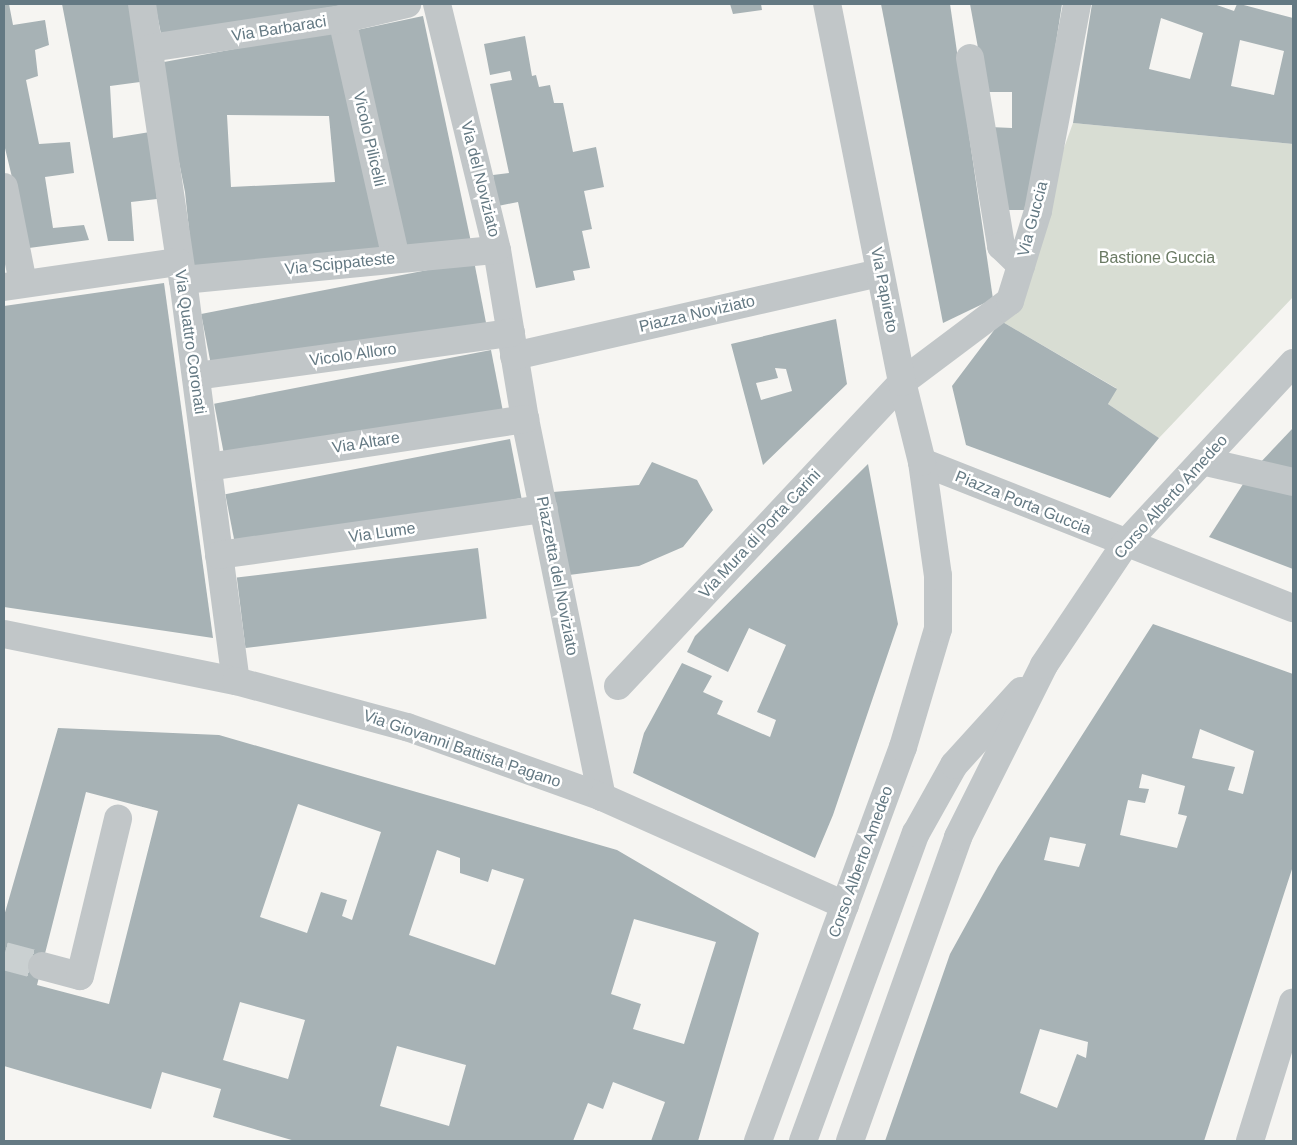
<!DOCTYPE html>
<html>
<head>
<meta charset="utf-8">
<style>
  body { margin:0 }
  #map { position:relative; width:1297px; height:1145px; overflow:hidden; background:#f6f5f2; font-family:Arial,sans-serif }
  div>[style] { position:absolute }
  .green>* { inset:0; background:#d8ddd3 }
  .building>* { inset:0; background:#a7b2b5; transform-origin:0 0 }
  .minor-tunnel>* { height:28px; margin-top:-14px; transform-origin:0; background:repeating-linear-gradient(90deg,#cad0d1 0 28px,transparent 0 42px) }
  .minor>* { height:28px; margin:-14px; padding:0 14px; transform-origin:14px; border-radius:14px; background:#c1c6c8 }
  span { translate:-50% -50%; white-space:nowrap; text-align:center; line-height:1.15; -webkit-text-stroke:5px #fff; paint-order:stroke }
  .street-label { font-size:16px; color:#647983 }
  .park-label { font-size:16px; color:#6a7a63 }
  .frame { position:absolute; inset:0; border:5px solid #647983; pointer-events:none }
</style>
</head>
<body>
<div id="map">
  <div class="green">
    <i style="clip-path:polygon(1073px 123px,1293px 144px,1293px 297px,1159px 438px,1108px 404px,1116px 388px,1001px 321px)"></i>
  </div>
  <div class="building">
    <i style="clip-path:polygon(4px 4px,9px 4px,13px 25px,45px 20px,49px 45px,35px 50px,38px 76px,26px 80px,39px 144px,70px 142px,74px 173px,45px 177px,53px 228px,84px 225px,89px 240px,29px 248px,4px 144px)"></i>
    <i style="clip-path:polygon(62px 4px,129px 4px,140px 82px,110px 86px,113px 138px,150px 132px,157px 199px,131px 202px,134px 241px,108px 241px)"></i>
    <i style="clip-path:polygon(155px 4px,351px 4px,161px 34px)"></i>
    <i style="clip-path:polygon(730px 4px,761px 4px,762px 10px,733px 14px)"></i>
    <i style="clip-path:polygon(881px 4px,950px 4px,993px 299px,943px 323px)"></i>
    <i style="clip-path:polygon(970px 4px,1062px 4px,1030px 210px,1001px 210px,990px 127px,1012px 128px,1012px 92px,986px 92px)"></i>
    <i style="clip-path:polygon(evenodd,1092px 4px,1214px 4px,1234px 11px,1237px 4px,1240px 4px,1293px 18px,1293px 144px,1073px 123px,1092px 4px,1161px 18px,1203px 33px,1190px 79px,1149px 69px,1161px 18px,1092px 4px,1240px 40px,1284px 51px,1274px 95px,1231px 86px,1240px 40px)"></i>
    <i style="left:423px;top:16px;width:234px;height:70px;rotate:78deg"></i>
    <i style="clip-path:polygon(evenodd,336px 30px,384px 251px,193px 267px,185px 192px,168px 107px,164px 62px,336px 30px,227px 115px,329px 116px,335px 182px,231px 187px,227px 115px)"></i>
    <i style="clip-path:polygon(525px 36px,532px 76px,536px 75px,539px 87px,550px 85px,554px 103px,563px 103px,573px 152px,596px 147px,604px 187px,584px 191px,592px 229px,582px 231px,590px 268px,573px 271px,575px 280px,536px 288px,518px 202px,498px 206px,493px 175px,509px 173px,490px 84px,512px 80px,510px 71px,490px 75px,484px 44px)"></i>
    <i style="left:474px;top:261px;width:65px;height:278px;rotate:79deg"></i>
    <i style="clip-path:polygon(164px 283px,213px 638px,4px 607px,4px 306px)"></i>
    <i style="clip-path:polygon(evenodd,836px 319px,847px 384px,763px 465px,731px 344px,836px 319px,775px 368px,786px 369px,792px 391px,761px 400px,756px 383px,778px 378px,775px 368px)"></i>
    <i style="clip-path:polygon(1001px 321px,1117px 389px,1108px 404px,1159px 438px,1110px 498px,966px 445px,952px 386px)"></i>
    <i style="left:491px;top:350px;width:62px;height:282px;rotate:79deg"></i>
    <i style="clip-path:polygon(1293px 428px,1293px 473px,1258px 465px)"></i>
    <i style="left:510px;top:439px;width:60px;height:290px;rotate:79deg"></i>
    <i style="clip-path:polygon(652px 462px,697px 480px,713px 510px,683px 547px,639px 566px,569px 575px,553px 492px,639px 485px)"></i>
    <i style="clip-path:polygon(868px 464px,898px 624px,833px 815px,815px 858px,633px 773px,644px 733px,682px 663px,712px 676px,703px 692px,723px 701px,717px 714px,770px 737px,776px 720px,757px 712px,786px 645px,749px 628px,728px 672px,687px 652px,695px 636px)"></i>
    <i style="clip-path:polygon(1245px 481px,1293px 493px,1293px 569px,1209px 537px)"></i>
    <i style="left:478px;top:548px;width:71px;height:243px;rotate:83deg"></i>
    <i style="clip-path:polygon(evenodd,1153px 624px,1293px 674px,1293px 866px,1204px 1141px,885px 1141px,950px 954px,998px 867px,1153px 624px,1200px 729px,1254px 751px,1243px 794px,1228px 790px,1235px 767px,1192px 758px,1200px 729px,1153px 624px,1142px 774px,1185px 786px,1178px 814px,1187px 816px,1177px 848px,1120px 835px,1128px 800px,1145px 803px,1149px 789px,1139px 788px,1142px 774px,1153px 624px,1050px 837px,1086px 844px,1079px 867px,1044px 860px,1050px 837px,1153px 624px,1040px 1029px,1088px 1042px,1086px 1058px,1077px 1054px,1057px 1108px,1020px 1093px,1040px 1029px)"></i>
    <i style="clip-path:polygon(evenodd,58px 728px,219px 735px,617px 850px,759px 933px,698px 1141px,651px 1141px,665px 1102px,613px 1082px,603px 1109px,588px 1103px,573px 1141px,295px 1141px,213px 1117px,221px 1089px,162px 1072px,151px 1109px,4px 1066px,4px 916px,58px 728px,86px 792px,158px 811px,109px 1004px,37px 985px,86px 792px,58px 728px,298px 804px,381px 832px,352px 920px,342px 916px,347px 900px,321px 892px,307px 933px,260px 917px,298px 804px,58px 728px,437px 850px,460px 858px,460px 873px,488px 882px,492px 869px,524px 879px,495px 965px,409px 935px,437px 850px,58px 728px,634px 919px,716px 942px,684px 1044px,633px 1029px,641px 1004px,611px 994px,634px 919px,58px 728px,240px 1002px,305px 1020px,288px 1079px,223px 1060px,240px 1002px,58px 728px,397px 1046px,466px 1065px,449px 1126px,380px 1106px,397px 1046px)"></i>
  </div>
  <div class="minor-tunnel">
    <i style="left:4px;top:956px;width:39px;rotate:15deg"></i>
  </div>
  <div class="minor">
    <i style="left:142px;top:4px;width:279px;rotate:81.6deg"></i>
    <i style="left:183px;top:280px;width:404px;rotate:82.5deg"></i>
    <i style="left:437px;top:4px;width:253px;rotate:76.3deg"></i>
    <i style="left:497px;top:250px;width:171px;rotate:80.6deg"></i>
    <i style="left:525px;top:419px;width:386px;rotate:78.5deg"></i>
    <i style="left:342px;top:19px;width:245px;rotate:77.3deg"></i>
    <i style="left:150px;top:48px;width:194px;rotate:-8.6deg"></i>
    <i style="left:342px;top:19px;width:67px;rotate:-13deg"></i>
    <i style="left:970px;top:58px;width:191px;rotate:80.6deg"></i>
    <i style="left:1001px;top:246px;width:28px;rotate:44deg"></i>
    <i style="left:4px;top:187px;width:98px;rotate:78.8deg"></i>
    <i style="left:183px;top:280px;width:315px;rotate:-5.5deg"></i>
    <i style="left:4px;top:287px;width:176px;rotate:-8.2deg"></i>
    <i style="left:514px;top:356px;width:375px;rotate:-12.8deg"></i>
    <i style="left:196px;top:376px;width:318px;rotate:-7.8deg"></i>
    <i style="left:1202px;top:461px;width:93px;rotate:13deg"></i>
    <i style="left:922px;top:462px;width:399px;rotate:21.5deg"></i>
    <i style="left:208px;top:467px;width:321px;rotate:-8.6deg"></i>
    <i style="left:219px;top:555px;width:328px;rotate:-8.1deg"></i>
    <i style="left:4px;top:634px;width:237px;rotate:11.5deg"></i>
    <i style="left:236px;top:681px;width:177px;rotate:15.1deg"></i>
    <i style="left:407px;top:727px;width:207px;rotate:19.7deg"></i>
    <i style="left:602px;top:797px;width:266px;rotate:24deg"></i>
    <i style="left:618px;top:686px;width:416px;rotate:-46.9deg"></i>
    <i style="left:902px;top:382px;width:135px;rotate:-36.9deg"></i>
    <i style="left:1010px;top:301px;width:94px;rotate:-72.7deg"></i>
    <i style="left:1038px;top:211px;width:211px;rotate:-79.3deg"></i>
    <i style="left:42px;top:966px;width:39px;rotate:15deg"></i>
    <i style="left:80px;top:976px;width:162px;rotate:-76.4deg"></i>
    <i style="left:758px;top:1141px;width:420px;rotate:-69.8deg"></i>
    <i style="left:903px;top:747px;width:123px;rotate:-73.5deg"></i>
    <i style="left:938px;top:629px;width:53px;rotate:-90deg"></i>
    <i style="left:938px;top:576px;width:115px;rotate:-98deg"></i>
    <i style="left:922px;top:462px;width:82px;rotate:-104deg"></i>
    <i style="left:902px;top:382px;width:385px;rotate:-101.2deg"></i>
    <i style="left:803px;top:1141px;width:328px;rotate:-69.9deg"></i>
    <i style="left:916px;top:833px;width:78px;rotate:-60.8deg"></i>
    <i style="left:954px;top:765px;width:100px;rotate:-47.8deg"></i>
    <i style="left:850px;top:1141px;width:323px;rotate:-70.4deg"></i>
    <i style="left:958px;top:837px;width:192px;rotate:-63.4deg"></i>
    <i style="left:1044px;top:665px;width:146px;rotate:-56.2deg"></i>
    <i style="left:1125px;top:544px;width:247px;rotate:-47.1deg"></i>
    <i style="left:1250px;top:1141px;width:145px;rotate:-72.8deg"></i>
  </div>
  <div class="street-label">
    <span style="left:279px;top:29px;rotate:-9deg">Via Barbaraci</span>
    <span style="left:369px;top:139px;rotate:77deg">Vicolo Pilicelli</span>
    <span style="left:480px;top:179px;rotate:76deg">Via del Noviziato</span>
    <span style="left:1033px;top:219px;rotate:-75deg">Via Guccia</span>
    <span style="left:340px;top:264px;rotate:-6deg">Via Scippateste</span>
    <span style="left:884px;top:290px;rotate:79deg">Via Papireto</span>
    <span style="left:697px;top:314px;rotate:-13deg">Piazza Noviziato</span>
    <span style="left:190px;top:342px;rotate:82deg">Via Quattro Coronati</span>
    <span style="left:353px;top:355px;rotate:-8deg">Vicolo Alloro</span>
    <span style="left:366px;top:443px;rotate:-9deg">Via Altare</span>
    <span style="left:1171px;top:497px;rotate:-48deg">Corso Alberto Amedeo</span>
    <span style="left:1023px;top:503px;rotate:22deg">Piazza Porta Guccia</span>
    <span style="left:382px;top:533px;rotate:-8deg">Via Lume</span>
    <span style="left:760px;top:534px;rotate:-47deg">Via Mura di Porta Carini</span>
    <span style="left:557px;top:576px;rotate:79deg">Piazzetta del Noviziato</span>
    <span style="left:462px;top:749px;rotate:19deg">Via Giovanni Battista Pagano</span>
    <span style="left:861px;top:862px;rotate:-70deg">Corso Alberto Amedeo</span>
  </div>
  <div class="park-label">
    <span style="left:1157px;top:258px">Bastione Guccia</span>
  </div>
  <div class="frame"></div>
</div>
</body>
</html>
